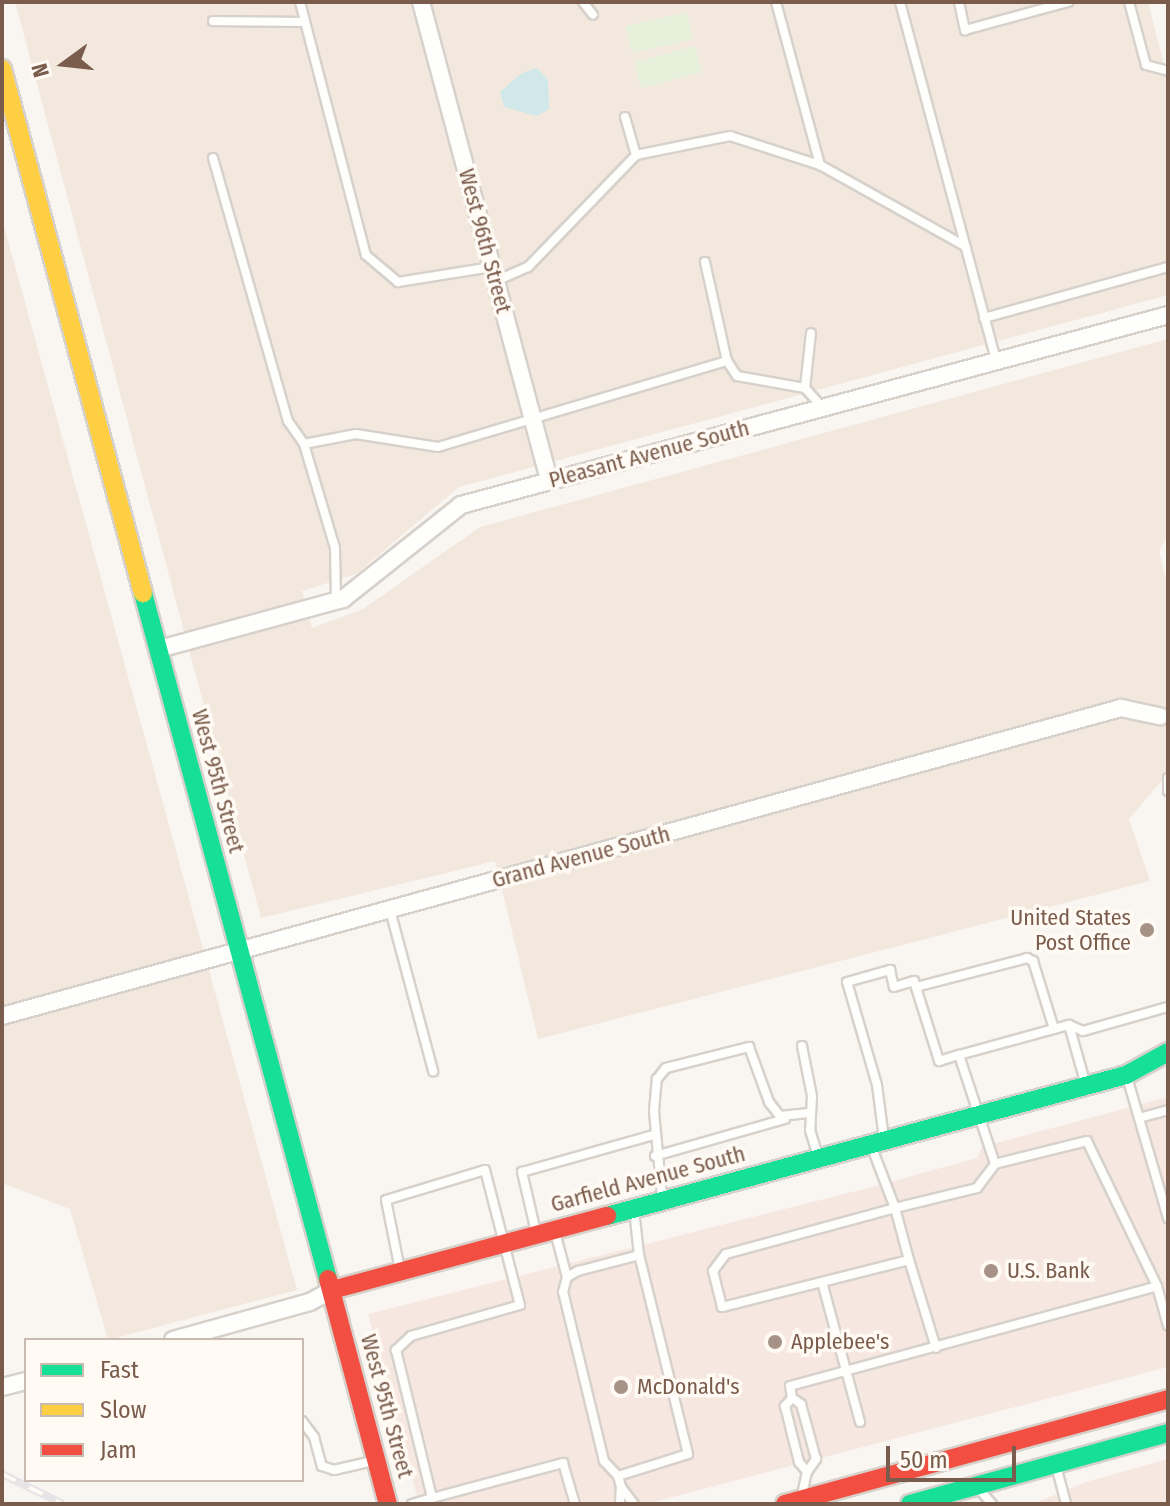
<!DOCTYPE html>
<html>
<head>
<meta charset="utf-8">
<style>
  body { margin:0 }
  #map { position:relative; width:1170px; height:1506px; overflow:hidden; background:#f9f5f0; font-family:"Fira Sans Condensed",sans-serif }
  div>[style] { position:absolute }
  .residential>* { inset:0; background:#f2e8de }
  .commercial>* { inset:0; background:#f6e8e1 }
  .green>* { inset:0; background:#e7f0db; transform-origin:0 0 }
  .water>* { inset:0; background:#d0e8ea }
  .roads { filter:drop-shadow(2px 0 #d7d1cb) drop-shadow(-2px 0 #d7d1cb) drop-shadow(0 2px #d7d1cb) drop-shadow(0 -2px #d7d1cb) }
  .lane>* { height:8px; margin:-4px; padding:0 4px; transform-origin:4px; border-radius:4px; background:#fefefd }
  .street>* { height:16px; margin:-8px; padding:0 8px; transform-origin:8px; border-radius:8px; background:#fefefd }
  .fast>* { height:18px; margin:-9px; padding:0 9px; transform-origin:9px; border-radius:9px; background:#16e098 }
  .slow>* { height:18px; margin:-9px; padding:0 9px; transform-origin:9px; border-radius:9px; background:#ffcf43 }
  .jam>* { height:18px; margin:-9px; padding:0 9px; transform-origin:9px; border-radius:9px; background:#f24e42 }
  .rail>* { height:8px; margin-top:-4px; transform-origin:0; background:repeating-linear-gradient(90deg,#fffaf3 0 15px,#e6e3e7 0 30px); box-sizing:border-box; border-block:2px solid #e6e3e7 }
  .dots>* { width:22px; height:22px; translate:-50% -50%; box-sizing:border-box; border:4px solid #fffaf3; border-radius:50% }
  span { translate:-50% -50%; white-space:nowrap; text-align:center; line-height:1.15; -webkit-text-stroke:7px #fffaf3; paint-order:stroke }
  .street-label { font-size:22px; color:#7a5c4d }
  .poi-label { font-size:22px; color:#7a5c4d }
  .right { translate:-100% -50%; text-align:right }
  .left { translate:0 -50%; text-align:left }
  .frame { position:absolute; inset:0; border:4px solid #7a5c4d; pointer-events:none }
  .legend { position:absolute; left:24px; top:1338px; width:280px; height:144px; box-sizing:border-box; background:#fffaf3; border:2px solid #cabbb1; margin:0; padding:10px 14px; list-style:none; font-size:24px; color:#7a5c4d }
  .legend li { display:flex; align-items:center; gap:16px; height:40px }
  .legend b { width:40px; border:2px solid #cabbb1 }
  .north { position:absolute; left:24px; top:24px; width:80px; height:80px; -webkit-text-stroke:6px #fffaf3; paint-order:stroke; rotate:255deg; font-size:22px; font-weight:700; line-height:32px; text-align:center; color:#7a5c4d }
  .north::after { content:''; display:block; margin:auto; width:28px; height:36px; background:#7a5c4d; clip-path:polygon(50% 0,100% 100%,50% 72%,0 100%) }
  .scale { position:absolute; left:886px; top:1446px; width:130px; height:36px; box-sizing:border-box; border:4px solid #7a5c4d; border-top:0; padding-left:10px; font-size:24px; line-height:28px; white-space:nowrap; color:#7a5c4d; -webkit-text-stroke:6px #fffaf3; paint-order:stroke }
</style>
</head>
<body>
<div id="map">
  <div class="residential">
    <i style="clip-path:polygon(15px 2px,1148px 2px,1168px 80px,1168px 295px,459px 487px,356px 574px,302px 591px,312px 628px,363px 609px,480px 527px,1168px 339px,1168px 534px,1159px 551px,1168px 588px,1168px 773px,1129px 819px,1150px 881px,538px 1039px,495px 861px,261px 918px)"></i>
    <i style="clip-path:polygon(2px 219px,297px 1290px,108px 1340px,70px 1209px,2px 1183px)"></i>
  </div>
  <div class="commercial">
    <i style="clip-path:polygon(1168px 1097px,1168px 1367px,646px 1504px,419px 1504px,368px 1314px,868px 1188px,977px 1158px,982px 1147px)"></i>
    <i style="clip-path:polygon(1168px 1459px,1168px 1504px,1032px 1504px,1086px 1482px)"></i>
  </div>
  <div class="green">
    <i style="left:687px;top:12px;width:28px;height:63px;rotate:77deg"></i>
    <i style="left:695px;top:46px;width:27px;height:63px;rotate:75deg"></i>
  </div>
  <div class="water">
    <i style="clip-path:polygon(537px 68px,548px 80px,549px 109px,537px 116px,504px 107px,500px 92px,522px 73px)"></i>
  </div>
  <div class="roads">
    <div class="lane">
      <i style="left:300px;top:2px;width:261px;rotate:75.4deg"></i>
      <i style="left:366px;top:255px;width:42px;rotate:40.2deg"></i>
      <i style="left:398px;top:282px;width:95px;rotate:-9.1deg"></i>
      <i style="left:583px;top:2px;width:16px;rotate:52deg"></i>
      <i style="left:776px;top:2px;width:169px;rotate:74.9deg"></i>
      <i style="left:820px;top:165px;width:166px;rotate:29.2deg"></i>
      <i style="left:900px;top:2px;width:372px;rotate:75deg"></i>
      <i style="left:959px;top:2px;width:29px;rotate:78deg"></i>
      <i style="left:965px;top:30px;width:107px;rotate:-15.2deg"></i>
      <i style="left:1129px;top:2px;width:65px;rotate:74.9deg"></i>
      <i style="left:1146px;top:65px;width:23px;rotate:15deg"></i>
      <i style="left:213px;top:21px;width:88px;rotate:0.7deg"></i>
      <i style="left:625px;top:117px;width:40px;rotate:74deg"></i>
      <i style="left:636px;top:155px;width:96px;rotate:-11.4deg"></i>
      <i style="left:730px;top:136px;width:95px;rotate:17.9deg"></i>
      <i style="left:213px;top:158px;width:273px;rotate:74.1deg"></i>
      <i style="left:288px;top:421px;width:28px;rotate:55deg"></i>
      <i style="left:705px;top:262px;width:101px;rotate:77.5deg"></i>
      <i style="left:727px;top:361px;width:18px;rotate:56deg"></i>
      <i style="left:737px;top:376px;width:69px;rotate:10deg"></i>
      <i style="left:805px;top:388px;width:25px;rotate:48deg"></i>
      <i style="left:496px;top:281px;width:35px;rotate:-24deg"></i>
      <i style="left:528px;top:267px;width:156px;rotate:-46deg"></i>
      <i style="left:984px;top:318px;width:191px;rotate:-15.5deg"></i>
      <i style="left:805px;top:388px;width:55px;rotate:-83.8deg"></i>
      <i style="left:336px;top:601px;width:53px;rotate:-91.1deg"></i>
      <i style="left:335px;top:548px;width:109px;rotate:-106.6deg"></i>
      <i style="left:304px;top:444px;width:53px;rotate:-10.9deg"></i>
      <i style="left:356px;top:434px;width:83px;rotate:9deg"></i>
      <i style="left:438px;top:447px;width:302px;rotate:-16.6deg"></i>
      <i style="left:1168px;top:778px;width:13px;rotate:90deg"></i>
      <i style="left:390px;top:910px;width:167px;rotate:75deg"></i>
      <i style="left:916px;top:987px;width:115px;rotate:-14.6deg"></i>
      <i style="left:1027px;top:958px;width:7px;rotate:27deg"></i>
      <i style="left:1033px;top:961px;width:71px;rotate:72.8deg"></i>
      <i style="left:1069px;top:1025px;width:59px;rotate:74.3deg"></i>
      <i style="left:802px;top:1046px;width:51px;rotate:78.7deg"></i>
      <i style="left:812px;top:1096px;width:34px;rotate:93deg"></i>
      <i style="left:810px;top:1130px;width:28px;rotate:73deg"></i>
      <i style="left:1127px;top:1077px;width:147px;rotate:73.8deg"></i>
      <i style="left:1139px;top:1118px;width:30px;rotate:-15deg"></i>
      <i style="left:884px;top:1139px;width:54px;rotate:-97.4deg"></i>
      <i style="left:877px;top:1085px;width:107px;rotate:-106.2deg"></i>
      <i style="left:847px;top:982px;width:45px;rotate:-15.6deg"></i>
      <i style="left:890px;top:970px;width:17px;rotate:77deg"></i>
      <i style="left:894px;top:987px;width:21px;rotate:-17deg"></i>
      <i style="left:914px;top:981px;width:84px;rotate:72.6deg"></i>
      <i style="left:939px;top:1061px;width:21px;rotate:-17deg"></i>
      <i style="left:872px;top:1148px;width:64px;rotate:69deg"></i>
      <i style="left:895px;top:1208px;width:84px;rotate:-13.7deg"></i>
      <i style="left:977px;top:1188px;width:30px;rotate:-53deg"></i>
      <i style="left:655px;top:1156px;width:135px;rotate:-15.9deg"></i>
      <i style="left:662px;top:1196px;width:85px;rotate:-95.4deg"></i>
      <i style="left:654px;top:1111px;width:32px;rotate:-85deg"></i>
      <i style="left:657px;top:1079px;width:14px;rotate:-51deg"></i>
      <i style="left:666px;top:1068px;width:86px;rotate:-14.2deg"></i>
      <i style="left:749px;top:1047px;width:59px;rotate:70deg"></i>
      <i style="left:769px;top:1102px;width:18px;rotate:52deg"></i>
      <i style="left:780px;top:1116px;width:31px;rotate:-6deg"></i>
      <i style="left:895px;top:1208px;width:54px;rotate:74.9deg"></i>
      <i style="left:909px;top:1260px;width:193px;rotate:165.9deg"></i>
      <i style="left:722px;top:1307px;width:37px;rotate:-104deg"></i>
      <i style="left:713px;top:1271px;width:21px;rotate:-53deg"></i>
      <i style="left:726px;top:1254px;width:175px;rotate:-15.2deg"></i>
      <i style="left:536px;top:1232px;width:62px;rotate:-103.1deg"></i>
      <i style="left:522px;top:1172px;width:137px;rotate:-15.7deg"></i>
      <i style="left:555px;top:1232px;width:47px;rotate:75.1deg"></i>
      <i style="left:909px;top:1260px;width:92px;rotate:72.9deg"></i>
      <i style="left:400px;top:1270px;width:71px;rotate:-101.3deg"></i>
      <i style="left:386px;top:1200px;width:103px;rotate:-16.9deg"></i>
      <i style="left:485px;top:1170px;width:139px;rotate:75.5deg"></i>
      <i style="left:520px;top:1305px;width:113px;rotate:164.1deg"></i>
      <i style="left:411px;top:1336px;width:21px;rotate:137deg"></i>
      <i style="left:396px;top:1350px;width:152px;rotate:76.3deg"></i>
      <i style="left:432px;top:1498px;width:21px;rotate:163deg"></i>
      <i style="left:822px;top:1282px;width:145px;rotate:74.8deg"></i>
      <i style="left:1157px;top:1286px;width:161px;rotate:-115.8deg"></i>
      <i style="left:1087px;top:1141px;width:95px;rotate:166deg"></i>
      <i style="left:995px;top:1164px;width:115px;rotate:-108.3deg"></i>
      <i style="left:959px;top:1055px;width:114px;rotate:-15.3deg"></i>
      <i style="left:1069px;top:1025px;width:15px;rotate:23deg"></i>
      <i style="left:1083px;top:1031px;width:88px;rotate:-15.8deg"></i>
      <i style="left:792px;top:1398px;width:12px;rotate:-99deg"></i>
      <i style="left:790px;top:1386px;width:380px;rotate:-15.2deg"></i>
      <i style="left:1157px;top:1286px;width:41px;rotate:74.6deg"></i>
      <i style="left:302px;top:1421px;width:20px;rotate:53deg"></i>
      <i style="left:314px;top:1437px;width:30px;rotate:75deg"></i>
      <i style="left:322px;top:1466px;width:13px;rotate:18deg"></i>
      <i style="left:334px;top:1470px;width:40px;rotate:-13deg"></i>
      <i style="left:1056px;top:1466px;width:39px;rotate:75deg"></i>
      <i style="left:618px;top:1476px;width:21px;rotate:-133deg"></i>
      <i style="left:604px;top:1461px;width:174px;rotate:-103.6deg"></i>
      <i style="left:563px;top:1292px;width:16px;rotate:-75deg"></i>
      <i style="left:567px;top:1277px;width:13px;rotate:-29deg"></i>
      <i style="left:578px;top:1271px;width:63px;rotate:-14.7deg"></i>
      <i style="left:621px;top:1487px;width:11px;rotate:-105deg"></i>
      <i style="left:618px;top:1476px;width:73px;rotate:-17.4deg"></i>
      <i style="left:688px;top:1454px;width:205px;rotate:-103.8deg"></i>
      <i style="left:639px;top:1255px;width:45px;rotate:-96.3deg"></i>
      <i style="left:979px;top:1489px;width:20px;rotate:49deg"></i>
      <i style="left:802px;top:1495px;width:24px;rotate:-78deg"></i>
      <i style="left:807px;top:1472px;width:16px;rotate:-55deg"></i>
      <i style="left:816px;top:1459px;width:57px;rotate:-105.3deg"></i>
      <i style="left:801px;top:1404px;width:11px;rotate:-146deg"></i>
      <i style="left:792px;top:1398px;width:11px;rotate:131deg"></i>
      <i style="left:785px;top:1406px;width:58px;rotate:76deg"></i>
      <i style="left:799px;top:1462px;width:13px;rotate:51deg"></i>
      <i style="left:432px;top:1498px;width:136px;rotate:-15deg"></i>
      <i style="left:563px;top:1463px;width:43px;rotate:73.7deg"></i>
      <i style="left:620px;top:1504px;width:17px;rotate:-87deg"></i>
      <i style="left:621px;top:1487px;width:21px;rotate:53deg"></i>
    </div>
    <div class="street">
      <i style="left:421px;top:2px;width:495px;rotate:75deg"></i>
      <i style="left:159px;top:649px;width:191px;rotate:-15.2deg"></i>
      <i style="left:343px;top:599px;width:151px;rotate:-38.5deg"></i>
      <i style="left:461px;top:505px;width:732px;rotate:-15.04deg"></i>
      <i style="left:2px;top:1016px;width:1161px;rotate:-15.39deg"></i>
      <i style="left:1121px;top:708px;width:40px;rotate:12deg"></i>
      <i style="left:173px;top:1340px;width:142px;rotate:-15.5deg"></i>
      <i style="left:310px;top:1302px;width:25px;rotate:-29deg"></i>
      <i style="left:2px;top:1387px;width:25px;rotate:-14deg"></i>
    </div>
    <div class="fast">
      <i style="left:143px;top:593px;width:711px;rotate:74.91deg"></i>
      <i style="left:607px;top:1216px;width:538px;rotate:-15.2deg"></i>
      <i style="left:1126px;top:1075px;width:48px;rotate:-28.7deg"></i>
      <i style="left:910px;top:1504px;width:268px;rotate:-15.4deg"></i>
    </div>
    <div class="slow">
      <i style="left:2px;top:69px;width:543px;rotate:74.94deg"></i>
    </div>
    <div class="jam">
      <i style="left:328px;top:1279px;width:233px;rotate:75.1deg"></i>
      <i style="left:332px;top:1290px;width:285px;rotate:-15.1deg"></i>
      <i style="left:785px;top:1504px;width:397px;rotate:-15.3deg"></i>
    </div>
  </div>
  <div class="rail">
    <i style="left:2px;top:1474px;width:68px;rotate:26.2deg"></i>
  </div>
  <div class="dots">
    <i style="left:1147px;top:930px;background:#a69286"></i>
    <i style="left:991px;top:1271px;background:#a69286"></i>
    <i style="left:775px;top:1342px;background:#a69286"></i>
    <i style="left:621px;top:1387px;background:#a69286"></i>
  </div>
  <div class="street-label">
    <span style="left:485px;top:241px;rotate:75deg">West 96th Street</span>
    <span style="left:649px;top:454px;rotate:-15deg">Pleasant Avenue South</span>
    <span style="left:218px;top:781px;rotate:75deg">West 95th Street</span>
    <span style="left:581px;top:857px;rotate:-15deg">Grand Avenue South</span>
    <span style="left:648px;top:1179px;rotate:-15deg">Garfield Avenue South</span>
    <span style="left:387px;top:1406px;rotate:75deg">West 95th Street</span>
  </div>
  <div class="poi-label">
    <span class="right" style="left:1131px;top:930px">United States<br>Post Office</span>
    <span class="left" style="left:1007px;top:1271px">U.S. Bank</span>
    <span class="left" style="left:791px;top:1342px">Applebee's</span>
    <span class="left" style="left:637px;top:1387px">McDonald's</span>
  </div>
  <div class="frame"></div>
  <ul class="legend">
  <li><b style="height:10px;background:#16e098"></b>Fast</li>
  <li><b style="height:10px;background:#ffcf43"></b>Slow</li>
  <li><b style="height:10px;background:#f24e42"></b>Jam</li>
  </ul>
  <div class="north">N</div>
  <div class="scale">50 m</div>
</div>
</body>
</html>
